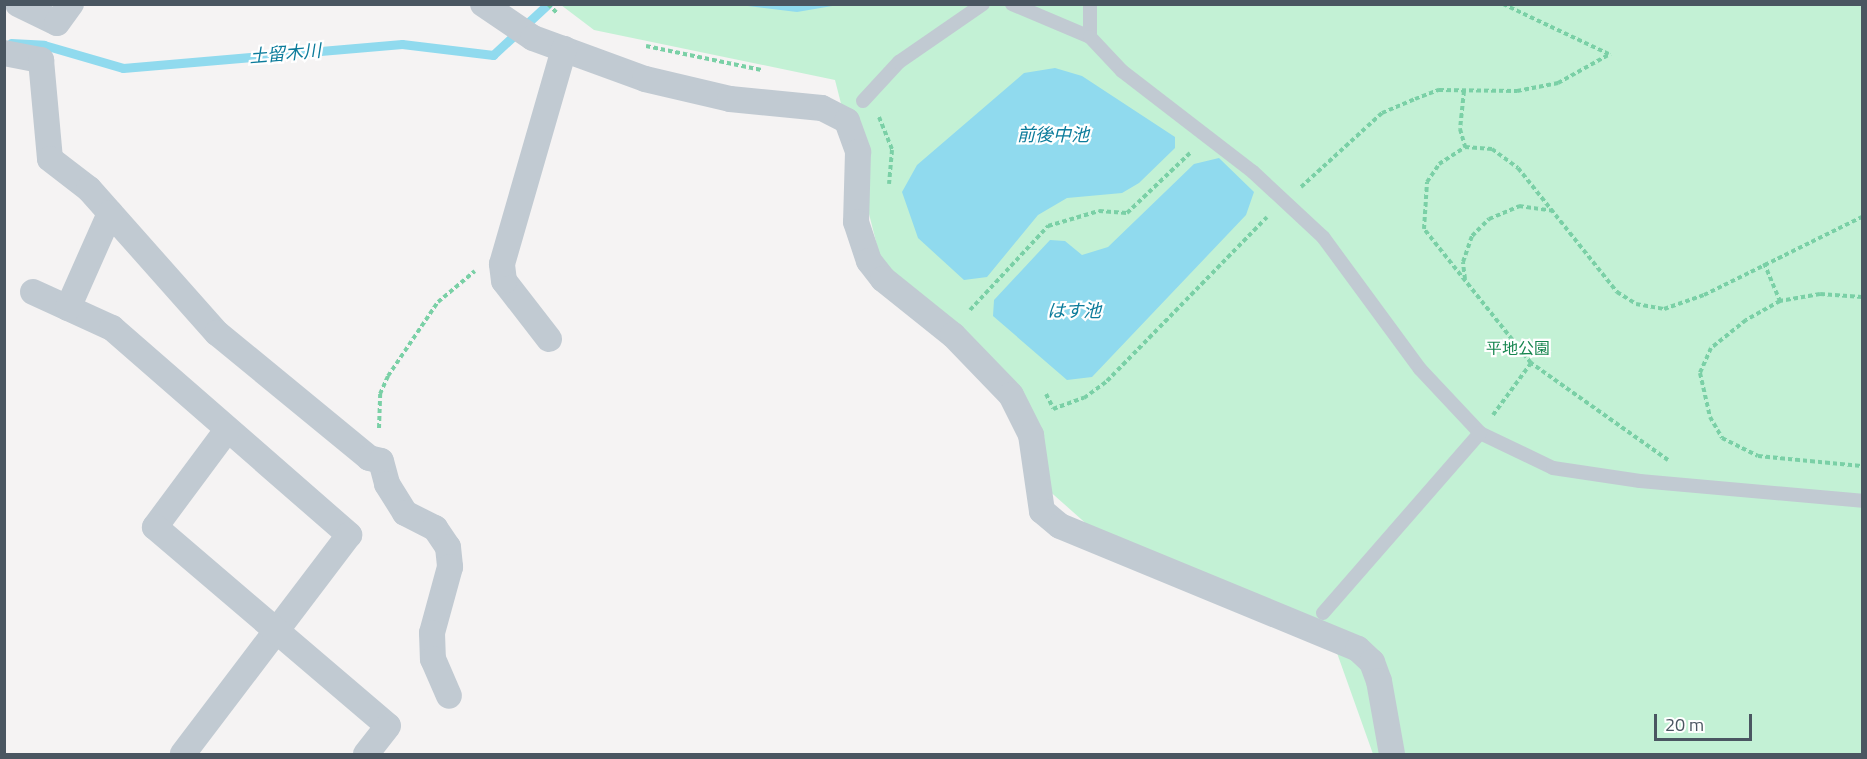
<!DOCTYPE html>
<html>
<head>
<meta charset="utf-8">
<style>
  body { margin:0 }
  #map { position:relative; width:1867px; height:759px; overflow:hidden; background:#f5f3f3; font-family:"Titillium Web","Noto Sans JP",sans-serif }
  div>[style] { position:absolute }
  .green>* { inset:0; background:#c3f1d5 }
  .water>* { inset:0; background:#90daee }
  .stream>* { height:9px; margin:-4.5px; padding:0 4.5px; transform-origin:4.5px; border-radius:4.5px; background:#90daee }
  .path>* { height:4px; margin-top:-2px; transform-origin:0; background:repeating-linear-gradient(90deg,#7ad0a6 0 4.5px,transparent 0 7.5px) }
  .lane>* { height:14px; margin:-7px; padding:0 7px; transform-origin:7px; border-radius:7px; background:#c1cad2 }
  .street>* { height:26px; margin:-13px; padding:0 13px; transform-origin:13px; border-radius:13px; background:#c1cad2 }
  span { translate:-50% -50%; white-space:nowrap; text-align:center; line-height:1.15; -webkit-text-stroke:4.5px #fff; paint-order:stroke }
  .park-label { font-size:16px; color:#17864f }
  .water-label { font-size:18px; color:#0c7c9b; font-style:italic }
  .frame { position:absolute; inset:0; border:6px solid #4a5661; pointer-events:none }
  .scale { position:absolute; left:1654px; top:714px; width:98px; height:27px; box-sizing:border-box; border:3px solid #4a5661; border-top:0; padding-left:8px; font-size:18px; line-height:21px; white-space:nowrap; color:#4a5661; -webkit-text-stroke:4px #fff; paint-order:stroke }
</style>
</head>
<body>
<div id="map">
  <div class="green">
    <i style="clip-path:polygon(561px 5px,1862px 5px,1862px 754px,1373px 754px,1332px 639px,1108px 543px,1046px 488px,1003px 399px,884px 273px,835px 80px,594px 30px)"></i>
  </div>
  <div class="water">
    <i style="clip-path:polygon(740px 5px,838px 5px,797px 12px)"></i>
    <i style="clip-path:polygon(1055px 68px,1082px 76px,1175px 137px,1175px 148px,1139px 183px,1122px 193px,1067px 198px,1038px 215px,987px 277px,964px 280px,918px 238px,902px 192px,917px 165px,1024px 73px)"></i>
    <i style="clip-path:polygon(1219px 158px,1254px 192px,1246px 215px,1092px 377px,1067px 380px,993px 316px,994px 300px,1050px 240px,1065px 241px,1082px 255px,1108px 247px,1194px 164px)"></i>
  </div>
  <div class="stream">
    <i style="left:11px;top:43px;width:33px;rotate:3deg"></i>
    <i style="left:44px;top:45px;width:82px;rotate:16.2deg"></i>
    <i style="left:123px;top:68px;width:280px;rotate:-4.9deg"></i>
    <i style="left:402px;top:44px;width:92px;rotate:6.9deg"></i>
    <i style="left:493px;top:55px;width:75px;rotate:-42.8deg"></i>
  </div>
  <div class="path">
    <i style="left:548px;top:4px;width:14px;rotate:45deg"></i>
    <i style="left:1503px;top:4px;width:117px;rotate:25.3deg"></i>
    <i style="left:646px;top:46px;width:118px;rotate:11.7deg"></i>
    <i style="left:1464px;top:91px;width:38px;rotate:96deg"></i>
    <i style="left:1460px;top:129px;width:19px;rotate:74deg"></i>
    <i style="left:879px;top:117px;width:35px;rotate:68deg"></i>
    <i style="left:892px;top:150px;width:34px;rotate:95deg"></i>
    <i style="left:1301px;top:187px;width:110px;rotate:-42.4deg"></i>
    <i style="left:1382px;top:113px;width:36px;rotate:-23deg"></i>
    <i style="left:1415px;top:99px;width:26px;rotate:-21deg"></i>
    <i style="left:1439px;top:90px;width:78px;rotate:0.7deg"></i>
    <i style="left:1517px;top:91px;width:42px;rotate:-11deg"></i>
    <i style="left:1558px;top:83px;width:60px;rotate:-29.1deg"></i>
    <i style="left:1764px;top:263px;width:41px;rotate:67.2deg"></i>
    <i style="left:1465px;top:279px;width:17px;rotate:-97deg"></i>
    <i style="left:1463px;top:262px;width:28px;rotate:-71deg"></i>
    <i style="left:1472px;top:236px;width:24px;rotate:-45deg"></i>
    <i style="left:1489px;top:219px;width:33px;rotate:-23deg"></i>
    <i style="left:1519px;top:206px;width:35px;rotate:8deg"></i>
    <i style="left:1862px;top:297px;width:42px;rotate:-175.9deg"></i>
    <i style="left:1820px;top:294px;width:41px;rotate:170.1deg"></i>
    <i style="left:1780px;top:301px;width:39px;rotate:151deg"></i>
    <i style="left:1746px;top:320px;width:45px;rotate:141.3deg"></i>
    <i style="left:1711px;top:348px;width:27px;rotate:114deg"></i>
    <i style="left:1700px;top:373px;width:45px;rotate:77.2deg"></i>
    <i style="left:1710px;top:417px;width:24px;rotate:60deg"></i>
    <i style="left:1722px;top:438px;width:40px;rotate:26.6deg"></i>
    <i style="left:1758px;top:456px;width:104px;rotate:5.5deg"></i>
    <i style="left:970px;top:310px;width:115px;rotate:-47.1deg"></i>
    <i style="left:1048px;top:226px;width:53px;rotate:-16.4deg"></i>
    <i style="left:1099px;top:211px;width:28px;rotate:4deg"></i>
    <i style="left:1127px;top:213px;width:87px;rotate:-43.6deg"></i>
    <i style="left:1046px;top:394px;width:16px;rotate:63deg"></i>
    <i style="left:1053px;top:409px;width:33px;rotate:-20deg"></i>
    <i style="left:1084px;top:398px;width:29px;rotate:-36deg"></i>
    <i style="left:1107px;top:381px;width:229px;rotate:-45.7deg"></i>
    <i style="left:1493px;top:415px;width:64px;rotate:-53.8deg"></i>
    <i style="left:379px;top:428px;width:34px;rotate:-88deg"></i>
    <i style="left:380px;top:394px;width:20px;rotate:-66deg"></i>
    <i style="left:388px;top:376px;width:89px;rotate:-56deg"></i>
    <i style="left:438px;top:302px;width:48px;rotate:-40deg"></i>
    <i style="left:1668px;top:460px;width:168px;rotate:-144.7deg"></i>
    <i style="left:1531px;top:363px;width:171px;rotate:-128.6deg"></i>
    <i style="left:1424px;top:229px;width:47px;rotate:-86.3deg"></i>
    <i style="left:1427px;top:182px;width:22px;rotate:-56deg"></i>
    <i style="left:1439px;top:164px;width:31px;rotate:-33deg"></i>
    <i style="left:1465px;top:147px;width:27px;rotate:4deg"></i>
    <i style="left:1492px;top:149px;width:32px;rotate:36deg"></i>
    <i style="left:1518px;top:168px;width:159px;rotate:51.4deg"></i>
    <i style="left:1617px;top:292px;width:22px;rotate:32deg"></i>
    <i style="left:1636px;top:304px;width:28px;rotate:10deg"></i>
    <i style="left:1664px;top:309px;width:42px;rotate:-19.3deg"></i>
    <i style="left:1704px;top:295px;width:176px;rotate:-26.3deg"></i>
  </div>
  <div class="lane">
    <i style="left:1012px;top:4px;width:85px;rotate:22.9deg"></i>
    <i style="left:1090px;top:37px;width:33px;rotate:-90deg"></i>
    <i style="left:1090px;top:37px;width:47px;rotate:46.7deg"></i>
    <i style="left:1122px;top:71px;width:165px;rotate:37.6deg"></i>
    <i style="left:1253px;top:172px;width:96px;rotate:42.9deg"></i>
    <i style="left:1323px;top:237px;width:164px;rotate:53.7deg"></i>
    <i style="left:1420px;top:369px;width:88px;rotate:46.8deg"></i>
    <i style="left:1480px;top:433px;width:81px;rotate:25.6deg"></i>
    <i style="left:1553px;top:468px;width:88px;rotate:8.5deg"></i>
    <i style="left:1640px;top:481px;width:223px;rotate:5.1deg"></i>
    <i style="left:863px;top:101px;width:53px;rotate:-47.3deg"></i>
    <i style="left:899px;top:62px;width:102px;rotate:-34.6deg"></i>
    <i style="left:1323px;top:613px;width:239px;rotate:-48.9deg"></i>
  </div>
  <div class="street">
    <i style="left:18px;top:4px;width:43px;rotate:26deg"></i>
    <i style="left:57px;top:23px;width:24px;rotate:-54deg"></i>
    <i style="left:483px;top:4px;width:60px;rotate:34.2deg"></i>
    <i style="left:533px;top:38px;width:119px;rotate:20.1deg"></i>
    <i style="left:645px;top:79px;width:87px;rotate:13.2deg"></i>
    <i style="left:730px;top:99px;width:92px;rotate:5.6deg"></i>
    <i style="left:822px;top:108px;width:28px;rotate:27deg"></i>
    <i style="left:847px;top:121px;width:33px;rotate:70deg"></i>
    <i style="left:858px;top:152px;width:70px;rotate:91.6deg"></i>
    <i style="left:856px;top:222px;width:41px;rotate:71.6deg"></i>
    <i style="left:869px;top:261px;width:23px;rotate:52deg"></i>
    <i style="left:883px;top:279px;width:90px;rotate:38.7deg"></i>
    <i style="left:953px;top:335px;width:83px;rotate:46deg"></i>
    <i style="left:1011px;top:395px;width:45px;rotate:63.4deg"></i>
    <i style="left:1031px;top:435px;width:77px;rotate:81.8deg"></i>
    <i style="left:1042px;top:511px;width:23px;rotate:40deg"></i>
    <i style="left:1060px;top:526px;width:322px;rotate:22.4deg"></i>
    <i style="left:1358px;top:649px;width:19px;rotate:43deg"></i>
    <i style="left:1372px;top:662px;width:20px;rotate:70deg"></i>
    <i style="left:1379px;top:681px;width:74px;rotate:79.9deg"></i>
    <i style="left:4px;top:53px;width:38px;rotate:11deg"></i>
    <i style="left:41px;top:60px;width:99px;rotate:84.8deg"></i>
    <i style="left:50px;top:159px;width:49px;rotate:37.6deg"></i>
    <i style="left:89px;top:189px;width:193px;rotate:48.4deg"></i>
    <i style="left:217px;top:333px;width:197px;rotate:39.4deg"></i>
    <i style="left:369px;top:458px;width:12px;rotate:14deg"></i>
    <i style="left:381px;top:461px;width:24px;rotate:75deg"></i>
    <i style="left:387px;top:484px;width:34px;rotate:58deg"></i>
    <i style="left:405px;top:513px;width:34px;rotate:27deg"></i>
    <i style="left:435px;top:528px;width:23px;rotate:56deg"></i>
    <i style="left:448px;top:547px;width:20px;rotate:84deg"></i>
    <i style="left:450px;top:567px;width:68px;rotate:105.3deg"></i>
    <i style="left:432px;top:633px;width:26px;rotate:88deg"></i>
    <i style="left:433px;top:659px;width:40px;rotate:66.6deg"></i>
    <i style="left:33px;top:292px;width:87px;rotate:24.5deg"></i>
    <i style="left:112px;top:328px;width:315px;rotate:41.1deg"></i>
    <i style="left:349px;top:535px;width:275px;rotate:127.2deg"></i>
    <i style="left:68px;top:308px;width:104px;rotate:-66.1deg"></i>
    <i style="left:549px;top:339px;width:73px;rotate:-127.8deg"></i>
    <i style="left:504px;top:281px;width:17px;rotate:-97deg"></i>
    <i style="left:502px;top:264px;width:224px;rotate:-73.9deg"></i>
    <i style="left:227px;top:430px;width:121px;rotate:126.6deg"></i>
    <i style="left:155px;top:527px;width:306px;rotate:40.5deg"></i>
    <i style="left:388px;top:726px;width:36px;rotate:128deg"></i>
  </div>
  <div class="park-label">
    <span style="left:1518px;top:348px">平地公園</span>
  </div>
  <div class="water-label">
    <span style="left:285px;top:54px;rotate:-5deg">土留木川</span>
    <span style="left:1053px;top:135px">前後中池</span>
    <span style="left:1074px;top:311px">はす池</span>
  </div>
  <div class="frame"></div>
  <div class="scale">20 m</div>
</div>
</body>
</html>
